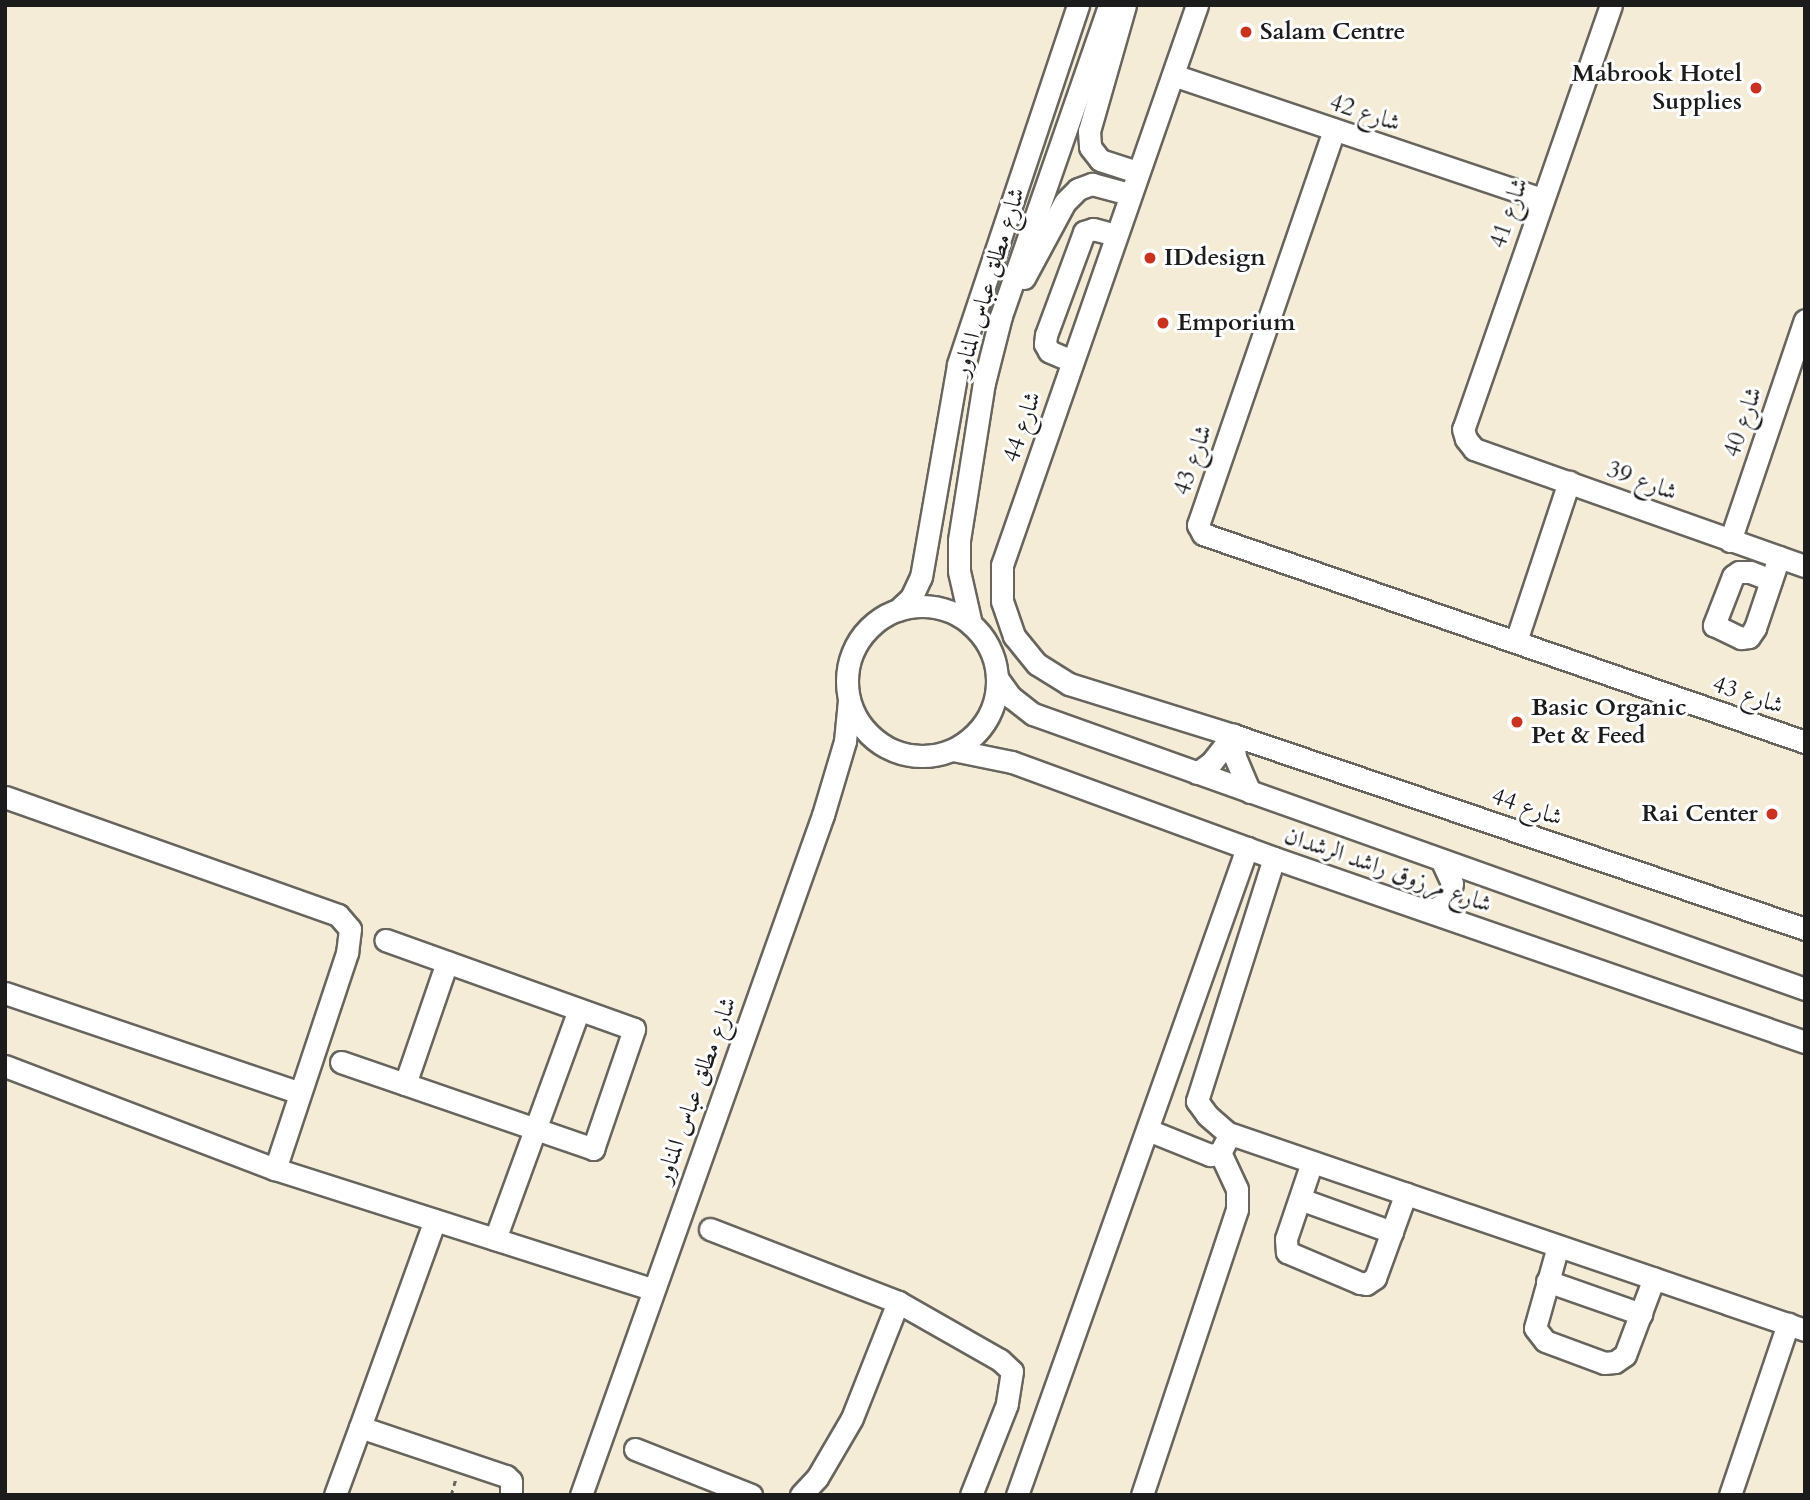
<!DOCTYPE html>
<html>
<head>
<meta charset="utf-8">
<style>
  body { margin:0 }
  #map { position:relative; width:1810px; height:1500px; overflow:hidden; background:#f5ecd8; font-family:Cardo,Amiri,serif }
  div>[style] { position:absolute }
  .path>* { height:2.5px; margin-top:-1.25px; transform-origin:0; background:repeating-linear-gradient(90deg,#68655e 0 5px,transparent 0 10px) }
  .roads { filter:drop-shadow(2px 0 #68655e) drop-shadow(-2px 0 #68655e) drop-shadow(0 2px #68655e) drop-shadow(0 -2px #68655e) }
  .minor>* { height:21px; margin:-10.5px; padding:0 10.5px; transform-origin:10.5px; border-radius:10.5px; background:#fff }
  .minor>.ring { margin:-10.5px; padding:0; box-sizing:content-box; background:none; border:21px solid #fff; border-radius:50% }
  .dots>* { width:19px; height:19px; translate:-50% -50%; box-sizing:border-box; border:4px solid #fff; border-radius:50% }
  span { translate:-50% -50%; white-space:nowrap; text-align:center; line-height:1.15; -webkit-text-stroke:6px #fff; paint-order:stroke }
  .poi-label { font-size:24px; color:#1c1c1c; font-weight:700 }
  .left { translate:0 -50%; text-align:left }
  .right { translate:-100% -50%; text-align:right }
  .street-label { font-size:24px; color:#1c1c1c }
  .frame { position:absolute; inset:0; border:7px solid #1c1c1c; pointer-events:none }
</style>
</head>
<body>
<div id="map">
  <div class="path">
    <i style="left:451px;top:1495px;width:18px;rotate:-74deg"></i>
  </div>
  <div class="roads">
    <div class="minor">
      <i style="left:1125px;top:5px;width:131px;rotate:105.9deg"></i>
      <i style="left:1089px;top:131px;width:16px;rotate:86deg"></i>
      <i style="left:1090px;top:147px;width:16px;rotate:52deg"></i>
      <i style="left:1100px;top:160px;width:39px;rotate:18deg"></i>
      <i style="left:1197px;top:5px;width:593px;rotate:109.2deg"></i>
      <i style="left:1002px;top:565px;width:36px;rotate:90deg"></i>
      <i style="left:1002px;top:601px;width:37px;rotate:71deg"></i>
      <i style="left:1014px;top:636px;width:36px;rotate:51deg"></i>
      <i style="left:1037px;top:664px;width:38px;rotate:32deg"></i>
      <i style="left:1069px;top:684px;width:172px;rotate:17.3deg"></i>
      <i style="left:1233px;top:735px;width:604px;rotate:18.73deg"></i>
      <i style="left:1611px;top:5px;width:449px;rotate:109.2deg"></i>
      <i style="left:1463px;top:429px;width:10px;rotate:73deg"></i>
      <i style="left:1466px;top:439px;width:13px;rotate:51deg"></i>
      <i style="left:1474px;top:449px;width:351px;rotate:19.5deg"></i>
      <i style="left:1173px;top:75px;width:388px;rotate:18.6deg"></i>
      <i style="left:1334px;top:130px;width:418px;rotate:109deg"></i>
      <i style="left:1198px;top:525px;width:10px;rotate:61deg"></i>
      <i style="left:1203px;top:534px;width:637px;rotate:19.06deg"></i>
      <i style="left:1024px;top:278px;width:86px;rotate:-61.7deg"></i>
      <i style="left:1065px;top:202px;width:18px;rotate:-45deg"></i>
      <i style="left:1078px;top:189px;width:15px;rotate:-20deg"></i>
      <i style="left:1092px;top:184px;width:38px;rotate:15deg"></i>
      <i style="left:1072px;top:361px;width:25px;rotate:-157deg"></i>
      <i style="left:1049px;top:351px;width:8px;rotate:-120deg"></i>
      <i style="left:1045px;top:344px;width:9px;rotate:-84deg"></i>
      <i style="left:1046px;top:335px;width:110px;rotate:-69.7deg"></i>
      <i style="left:1084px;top:232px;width:9px;rotate:-18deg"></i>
      <i style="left:1093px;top:229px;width:23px;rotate:15deg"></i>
      <i style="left:1730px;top:541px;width:233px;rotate:-71.3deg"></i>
      <i style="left:1771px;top:580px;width:22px;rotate:-159deg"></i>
      <i style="left:1750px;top:572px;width:11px;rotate:180deg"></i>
      <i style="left:1739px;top:572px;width:7px;rotate:146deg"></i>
      <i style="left:1733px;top:576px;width:53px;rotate:111.2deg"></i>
      <i style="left:1714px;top:625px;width:30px;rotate:26deg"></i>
      <i style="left:1741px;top:638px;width:8px;rotate:-7deg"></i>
      <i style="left:1749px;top:637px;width:11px;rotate:-56deg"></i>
      <i style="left:1755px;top:628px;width:75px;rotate:-71.3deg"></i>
      <i class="ring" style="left:847px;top:606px;width:129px;height:129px"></i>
      <i style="left:898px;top:610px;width:18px;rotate:-43deg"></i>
      <i style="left:911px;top:598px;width:23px;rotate:-65deg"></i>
      <i style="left:921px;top:577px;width:216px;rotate:-80.1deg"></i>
      <i style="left:958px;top:364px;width:379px;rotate:-71.5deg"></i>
      <i style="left:971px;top:624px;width:54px;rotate:-102.8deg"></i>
      <i style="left:959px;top:571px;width:31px;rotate:-90deg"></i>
      <i style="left:959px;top:540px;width:159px;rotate:-81deg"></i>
      <i style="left:984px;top:383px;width:69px;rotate:-75.8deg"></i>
      <i style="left:1001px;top:316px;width:329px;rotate:-70.8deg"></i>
      <i style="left:1516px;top:641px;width:168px;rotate:-71.6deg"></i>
      <i style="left:997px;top:678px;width:24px;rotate:54deg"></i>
      <i style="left:1011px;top:697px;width:28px;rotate:38deg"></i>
      <i style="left:1033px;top:714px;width:820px;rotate:19.61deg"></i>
      <i style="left:1233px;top:735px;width:22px;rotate:85deg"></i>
      <i style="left:1235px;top:757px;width:38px;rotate:67deg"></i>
      <i style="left:953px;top:750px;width:60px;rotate:11.5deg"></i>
      <i style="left:1012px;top:762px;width:279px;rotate:20.1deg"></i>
      <i style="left:1274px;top:858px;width:562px;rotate:19.11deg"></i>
      <i style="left:1197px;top:773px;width:17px;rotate:-36deg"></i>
      <i style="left:1211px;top:763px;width:36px;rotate:-52deg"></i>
      <i style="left:5px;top:797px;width:353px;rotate:19.5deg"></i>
      <i style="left:338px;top:915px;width:18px;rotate:49deg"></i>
      <i style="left:350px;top:929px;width:24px;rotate:97deg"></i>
      <i style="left:347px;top:953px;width:228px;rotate:108.4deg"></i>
      <i style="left:1274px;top:858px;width:255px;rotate:107.6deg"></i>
      <i style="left:1197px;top:1101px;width:17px;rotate:54deg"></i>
      <i style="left:1207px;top:1115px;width:28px;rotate:41deg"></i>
      <i style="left:1228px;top:1133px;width:610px;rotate:18.85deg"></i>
      <i style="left:1422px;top:909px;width:12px"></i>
      <i style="left:1434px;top:909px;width:11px;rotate:-27deg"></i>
      <i style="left:1444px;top:904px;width:12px;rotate:-59deg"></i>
      <i style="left:1450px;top:894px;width:11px;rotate:-80deg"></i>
      <i style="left:1452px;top:883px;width:23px;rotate:-115deg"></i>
      <i style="left:5px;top:993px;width:311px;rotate:18.7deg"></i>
      <i style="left:341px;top:1062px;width:267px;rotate:19deg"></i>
      <i style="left:593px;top:1149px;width:127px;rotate:-71.1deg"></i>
      <i style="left:634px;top:1029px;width:264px;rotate:-160.3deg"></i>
      <i style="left:5px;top:1066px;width:289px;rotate:20.9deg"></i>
      <i style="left:275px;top:1169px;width:396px;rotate:17.7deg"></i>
      <i style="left:405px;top:1084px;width:129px;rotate:-71deg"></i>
      <i style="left:1148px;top:1130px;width:67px;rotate:22deg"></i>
      <i style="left:1210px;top:1155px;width:10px;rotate:-11deg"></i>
      <i style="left:1220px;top:1153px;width:13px;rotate:-63deg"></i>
      <i style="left:1312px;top:1162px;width:81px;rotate:108.7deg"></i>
      <i style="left:1286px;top:1239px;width:13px;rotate:86deg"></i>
      <i style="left:1287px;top:1252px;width:79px;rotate:23deg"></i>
      <i style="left:1360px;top:1283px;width:6px;rotate:9deg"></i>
      <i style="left:1366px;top:1284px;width:11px;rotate:-34deg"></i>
      <i style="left:1375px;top:1278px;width:90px;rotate:-70deg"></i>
      <i style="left:1300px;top:1199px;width:98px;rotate:19.7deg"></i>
      <i style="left:710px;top:1229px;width:202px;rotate:21.2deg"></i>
      <i style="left:898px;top:1302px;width:117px;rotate:29.6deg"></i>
      <i style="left:1000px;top:1360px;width:16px;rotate:43deg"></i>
      <i style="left:1012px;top:1371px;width:33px;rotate:99deg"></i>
      <i style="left:1007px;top:1404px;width:98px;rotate:111.6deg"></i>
      <i style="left:495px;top:1239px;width:244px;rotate:-69.9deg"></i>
      <i style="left:1558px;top:1246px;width:85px;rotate:105.7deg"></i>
      <i style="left:1535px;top:1328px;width:16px;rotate:52deg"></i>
      <i style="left:1545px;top:1341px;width:63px;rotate:20.4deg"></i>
      <i style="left:1604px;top:1363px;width:11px;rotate:-5deg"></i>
      <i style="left:1615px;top:1362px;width:12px;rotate:-35deg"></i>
      <i style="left:1625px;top:1355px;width:82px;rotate:-69.4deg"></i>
      <i style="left:1547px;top:1281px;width:100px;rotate:19.3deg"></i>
      <i style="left:360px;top:1427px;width:220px;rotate:-70.1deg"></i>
      <i style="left:635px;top:1449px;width:125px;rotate:21.6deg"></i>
      <i style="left:335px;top:1495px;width:72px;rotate:-69.8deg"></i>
      <i style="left:360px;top:1427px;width:154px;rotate:18.6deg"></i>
      <i style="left:506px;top:1476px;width:7px;rotate:45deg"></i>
      <i style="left:511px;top:1481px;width:14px;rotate:90deg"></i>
      <i style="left:581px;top:1495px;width:722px;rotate:-70.41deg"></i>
      <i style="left:823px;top:815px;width:77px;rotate:-73.4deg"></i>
      <i style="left:845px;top:741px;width:41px;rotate:-84.4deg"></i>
      <i style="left:801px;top:1495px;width:23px;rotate:-47deg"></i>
      <i style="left:817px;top:1478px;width:69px;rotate:-59.7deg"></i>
      <i style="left:852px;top:1418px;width:125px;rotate:-68.4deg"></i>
      <i style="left:1017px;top:1495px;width:687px;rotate:-70.43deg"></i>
      <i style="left:1142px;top:1495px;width:301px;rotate:-71.6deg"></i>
      <i style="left:1237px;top:1209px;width:20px;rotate:-90deg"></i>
      <i style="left:1237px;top:1189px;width:40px;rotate:-115deg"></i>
      <i style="left:1730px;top:1495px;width:181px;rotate:-71.3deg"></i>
    </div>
  </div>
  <div class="dots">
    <i style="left:1246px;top:32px;background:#c8321e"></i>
    <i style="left:1756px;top:88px;background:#c8321e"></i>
    <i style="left:1150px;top:258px;background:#c8321e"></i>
    <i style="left:1163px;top:323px;background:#c8321e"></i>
    <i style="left:1517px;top:722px;background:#c8321e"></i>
    <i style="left:1772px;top:814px;background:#c8321e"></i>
  </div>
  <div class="poi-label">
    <span class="left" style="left:1260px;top:32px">Salam Centre</span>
    <span class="right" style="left:1742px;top:88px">Mabrook Hotel<br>Supplies</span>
    <span class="left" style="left:1164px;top:258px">IDdesign</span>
    <span class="left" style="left:1177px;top:323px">Emporium</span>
    <span class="left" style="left:1531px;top:722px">Basic Organic<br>Pet &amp; Feed</span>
    <span class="right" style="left:1758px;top:814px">Rai Center</span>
  </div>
  <div class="street-label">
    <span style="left:1365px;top:113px;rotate:18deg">شارع 42</span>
    <span style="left:1509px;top:213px;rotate:-71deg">شارع 41</span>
    <span style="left:989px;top:282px;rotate:-73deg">شارع مطلق عباس المناور</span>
    <span style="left:1743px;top:422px;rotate:-71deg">شارع 40</span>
    <span style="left:1022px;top:427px;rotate:-71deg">شارع 44</span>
    <span style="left:1193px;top:460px;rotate:-71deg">شارع 43</span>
    <span style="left:1642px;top:481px;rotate:20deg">شارع 39</span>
    <span style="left:1748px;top:695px;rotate:19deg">شارع 43</span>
    <span style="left:1527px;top:807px;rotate:19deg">شارع 44</span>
    <span style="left:1388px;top:870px;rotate:19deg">شارع مرزوق راشد الرشدان</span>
    <span style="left:696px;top:1090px;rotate:-70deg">شارع مطلق عباس المناور</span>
  </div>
  <div class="frame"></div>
</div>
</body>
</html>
